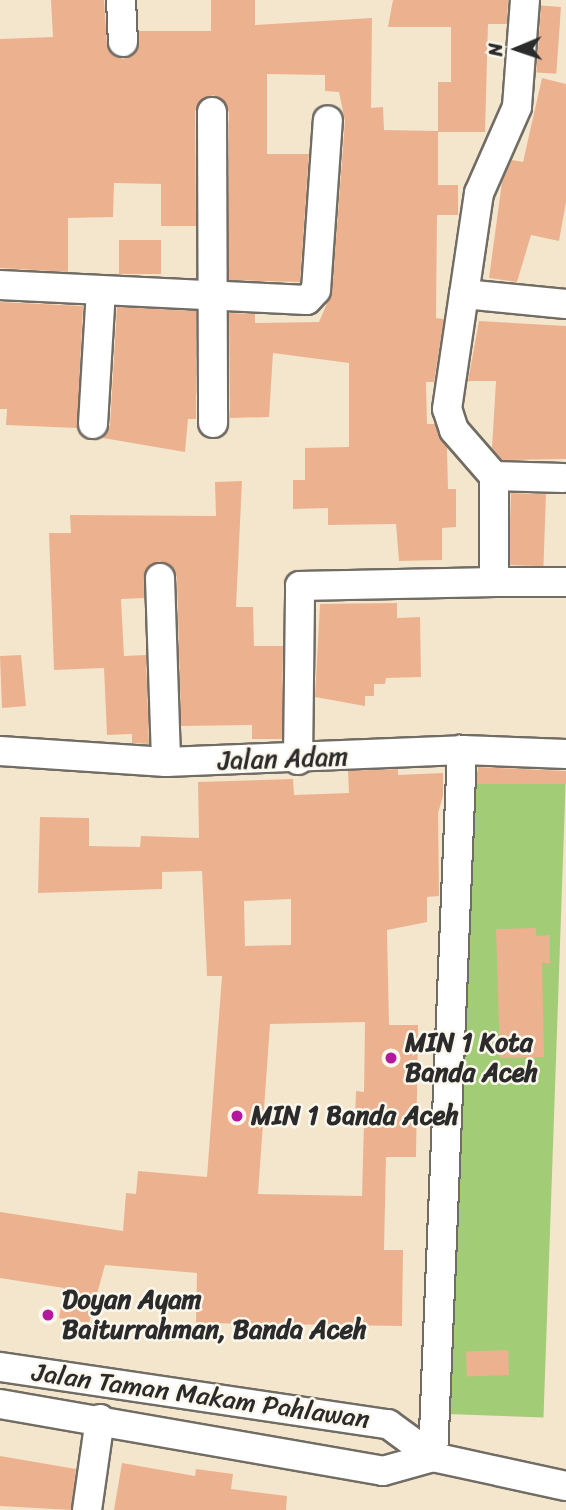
<!DOCTYPE html>
<html>
<head>
<meta charset="utf-8">
<style>
  body { margin:0 }
  #map { position:relative; width:566px; height:1510px; overflow:hidden; background:#f4e6cd; font-family:Sriracha,sans-serif }
  div>[style] { position:absolute }
  .green>* { inset:0; background:#a3cc77; transform-origin:0 0 }
  .building>* { inset:0; background:#ecb28f; transform-origin:0 0 }
  .roads { filter:drop-shadow(2px 0 #716c64) drop-shadow(-2px 0 #716c64) drop-shadow(0 2px #716c64) drop-shadow(0 -2px #716c64) }
  .minor>* { height:28px; margin:-14px; padding:0 14px; transform-origin:14px; border-radius:14px; background:#fff }
  .dots>* { width:19px; height:19px; translate:-50% -50%; box-sizing:border-box; border:4px solid #fbf7ec; border-radius:50% }
  span { translate:-50% -50%; white-space:nowrap; text-align:center; line-height:1.15; -webkit-text-stroke:5px #fbf7ec; paint-order:stroke }
  .street-label { font-size:26px; color:#2b2b2b }
  .poi-label { font-size:26px; color:#2b2b2b; font-weight:700 }
  .left { translate:0 -50%; text-align:left }
  .north { position:absolute; left:482px; top:14px; width:70px; height:70px; -webkit-text-stroke:5px #fbf7ec; paint-order:stroke; rotate:268deg; font-size:19px; font-weight:700; line-height:28px; text-align:center; color:#2b2b2b }
  .north::after { content:''; display:block; margin:auto; width:24px; height:32px; background:#2b2b2b; clip-path:polygon(50% 0,100% 100%,50% 72%,0 100%) }
</style>
</head>
<body>
<div id="map">
  <div class="green">
    <i style="left:456px;top:771px;width:110px;height:643px;rotate:2deg"></i>
  </div>
  <div class="building">
    <i style="clip-path:polygon(51px 0,104px 0,107px 43px,123px 59px,137px 50px,139px 31px,211px 31px,211px 0,255px 0,255px 25px,372px 18px,371px 108px,383px 107px,384px 130px,438px 131px,438px 185px,458px 185px,458px 215px,437px 215px,436px 318px,444px 319px,434px 382px,426px 382px,427px 424px,435px 424px,447px 447px,448px 489px,456px 489px,456px 527px,442px 528px,442px 560px,399px 561px,396px 524px,328px 525px,328px 508px,293px 509px,293px 480px,305px 480px,305px 448px,349px 447px,349px 363px,273px 353px,269px 417px,230px 418px,229px 313px,255px 314px,255px 323px,319px 322px,332px 292px,345px 121px,339px 92px,325px 91px,325px 75px,267px 74px,267px 154px,309px 154px,300px 282px,229px 280px,229px 112px,213px 95px,195px 111px,196px 226px,161px 226px,161px 184px,114px 183px,113px 217px,68px 218px,68px 272px,0 268px,0 39px,53px 37px)"></i>
    <i style="clip-path:polygon(393px 0,508px 0,507px 24px,488px 24px,485px 132px,438px 132px,438px 82px,451px 82px,451px 27px,388px 27px)"></i>
    <i style="left:561px;top:7px;width:67px;height:20px;rotate:94deg"></i>
    <i style="clip-path:polygon(542px 78px,566px 84px,566px 202px,559px 241px,531px 235px,517px 282px,489px 278px,502px 182px,512px 160px,523px 162px)"></i>
    <i style="left:119px;top:240px;width:42px;height:34px"></i>
    <i style="clip-path:polygon(0 302px,83px 306px,77px 428px,6px 425px,7px 409px,0 409px)"></i>
    <i style="clip-path:polygon(117px 307px,196px 311px,196px 419px,188px 419px,185px 452px,103px 438px,110px 425px)"></i>
    <i style="clip-path:polygon(479px 321px,566px 326px,566px 459px,502px 460px,492px 448px,496px 381px,468px 381px)"></i>
    <i style="clip-path:polygon(242px 481px,236px 607px,253px 607px,254px 646px,283px 646px,282px 739px,252px 739px,252px 725px,181px 726px,177px 577px,160px 561px,145px 571px,144px 598px,121px 599px,124px 656px,146px 655px,149px 744px,132px 743px,132px 734px,107px 735px,104px 668px,54px 670px,49px 533px,71px 533px,70px 515px,216px 516px,215px 482px)"></i>
    <i style="left:511px;top:493px;width:35px;height:72px;rotate:2deg"></i>
    <i style="clip-path:polygon(397px 603px,397px 618px,420px 617px,421px 677px,386px 678px,385px 684px,374px 684px,374px 696px,365px 696px,365px 706px,315px 697px,320px 604px)"></i>
    <i style="clip-path:polygon(21px 655px,26px 706px,2px 708px,0 656px)"></i>
    <i style="clip-path:polygon(478px 767px,566px 771px,566px 784px,477px 784px)"></i>
    <i style="clip-path:polygon(evenodd,398px 769px,398px 775px,443px 773px,443px 796px,438px 813px,439px 896px,427px 897px,427px 922px,387px 930px,389px 1025px,418px 1025px,416px 1157px,386px 1157px,384px 1250px,403px 1250px,402px 1326px,196px 1323px,197px 1273px,105px 1265px,89px 1323px,59px 1318px,64px 1288px,0 1278px,0 1212px,123px 1231px,126px 1193px,136px 1194px,138px 1171px,207px 1177px,222px 976px,207px 976px,202px 871px,162px 872px,162px 889px,38px 893px,40px 817px,89px 818px,89px 846px,140px 847px,141px 836px,199px 838px,198px 782px,293px 779px,294px 795px,349px 793px,348px 771px,398px 769px,291px 899px,291px 945px,245px 946px,244px 901px,291px 899px,398px 769px,365px 1022px,364px 1092px,356px 1091px,355px 1122px,364px 1122px,362px 1196px,258px 1194px,270px 1024px,365px 1022px)"></i>
    <i style="clip-path:polygon(536px 928px,536px 936px,550px 935px,550px 963px,542px 963px,544px 1057px,500px 1058px,496px 929px)"></i>
    <i style="left:508px;top:1350px;width:25px;height:42px;rotate:88deg"></i>
    <i style="clip-path:polygon(0 1456px,76px 1469px,71px 1510px,0 1506px)"></i>
    <i style="clip-path:polygon(122px 1463px,195px 1476px,196px 1469px,233px 1474px,231px 1489px,287px 1496px,286px 1510px,114px 1510px)"></i>
  </div>
  <div class="roads">
    <div class="minor">
      <i style="left:121px;top:0;width:42px;rotate:87.3deg"></i>
      <i style="left:525px;top:0;width:107px;rotate:94.3deg"></i>
      <i style="left:517px;top:107px;width:94px;rotate:113.8deg"></i>
      <i style="left:479px;top:193px;width:102px;rotate:98.4deg"></i>
      <i style="left:464px;top:294px;width:102px;rotate:5.6deg"></i>
      <i style="left:212px;top:112px;width:311px;rotate:89.8deg"></i>
      <i style="left:0;top:285px;width:307px;rotate:2.8deg"></i>
      <i style="left:307px;top:300px;width:13px;rotate:-48deg"></i>
      <i style="left:316px;top:290px;width:170px;rotate:-86deg"></i>
      <i style="left:93px;top:424px;width:133px;rotate:-86.6deg"></i>
      <i style="left:494px;top:476px;width:69px;rotate:1.7deg"></i>
      <i style="left:160px;top:578px;width:184px;rotate:88.1deg"></i>
      <i style="left:494px;top:582px;width:72px"></i>
      <i style="left:0;top:751px;width:166px;rotate:3.8deg"></i>
      <i style="left:166px;top:762px;width:296px;rotate:-2.3deg"></i>
      <i style="left:462px;top:750px;width:104px;rotate:2.2deg"></i>
      <i style="left:298px;top:760px;width:174px;rotate:-89.3deg"></i>
      <i style="left:300px;top:586px;width:194px;rotate:-1.2deg"></i>
      <i style="left:494px;top:582px;width:106px;rotate:-90deg"></i>
      <i style="left:494px;top:476px;width:61px;rotate:-131deg"></i>
      <i style="left:454px;top:430px;width:22px;rotate:-108deg"></i>
      <i style="left:447px;top:409px;width:116px;rotate:-81.6deg"></i>
      <i style="left:0;top:1367px;width:392px;rotate:8.4deg"></i>
      <i style="left:388px;top:1424px;width:56px;rotate:36.3deg"></i>
      <i style="left:433px;top:1457px;width:136px;rotate:12.3deg"></i>
      <i style="left:0;top:1404px;width:389px;rotate:9.9deg"></i>
      <i style="left:383px;top:1471px;width:52px;rotate:-15.6deg"></i>
      <i style="left:433px;top:1457px;width:708px;rotate:-87.65deg"></i>
      <i style="left:87px;top:1510px;width:92px;rotate:-81.9deg"></i>
    </div>
  </div>
  <div class="dots">
    <i style="left:391px;top:1058px;background:#b5179e"></i>
    <i style="left:237px;top:1116px;background:#b5179e"></i>
    <i style="left:48px;top:1315px;background:#b5179e"></i>
  </div>
  <div class="street-label">
    <span style="left:283px;top:759px;rotate:-2deg">Jalan Adam</span>
    <span style="left:201px;top:1396px;rotate:8deg">Jalan Taman Makam Pahlawan</span>
  </div>
  <div class="poi-label">
    <span class="left" style="left:405px;top:1058px">MIN 1 Kota<br>Banda Aceh</span>
    <span class="left" style="left:251px;top:1116px">MIN 1 Banda Aceh</span>
    <span class="left" style="left:62px;top:1315px">Doyan Ayam<br>Baiturrahman, Banda Aceh</span>
  </div>
  <div class="north">N</div>
</div>
</body>
</html>
